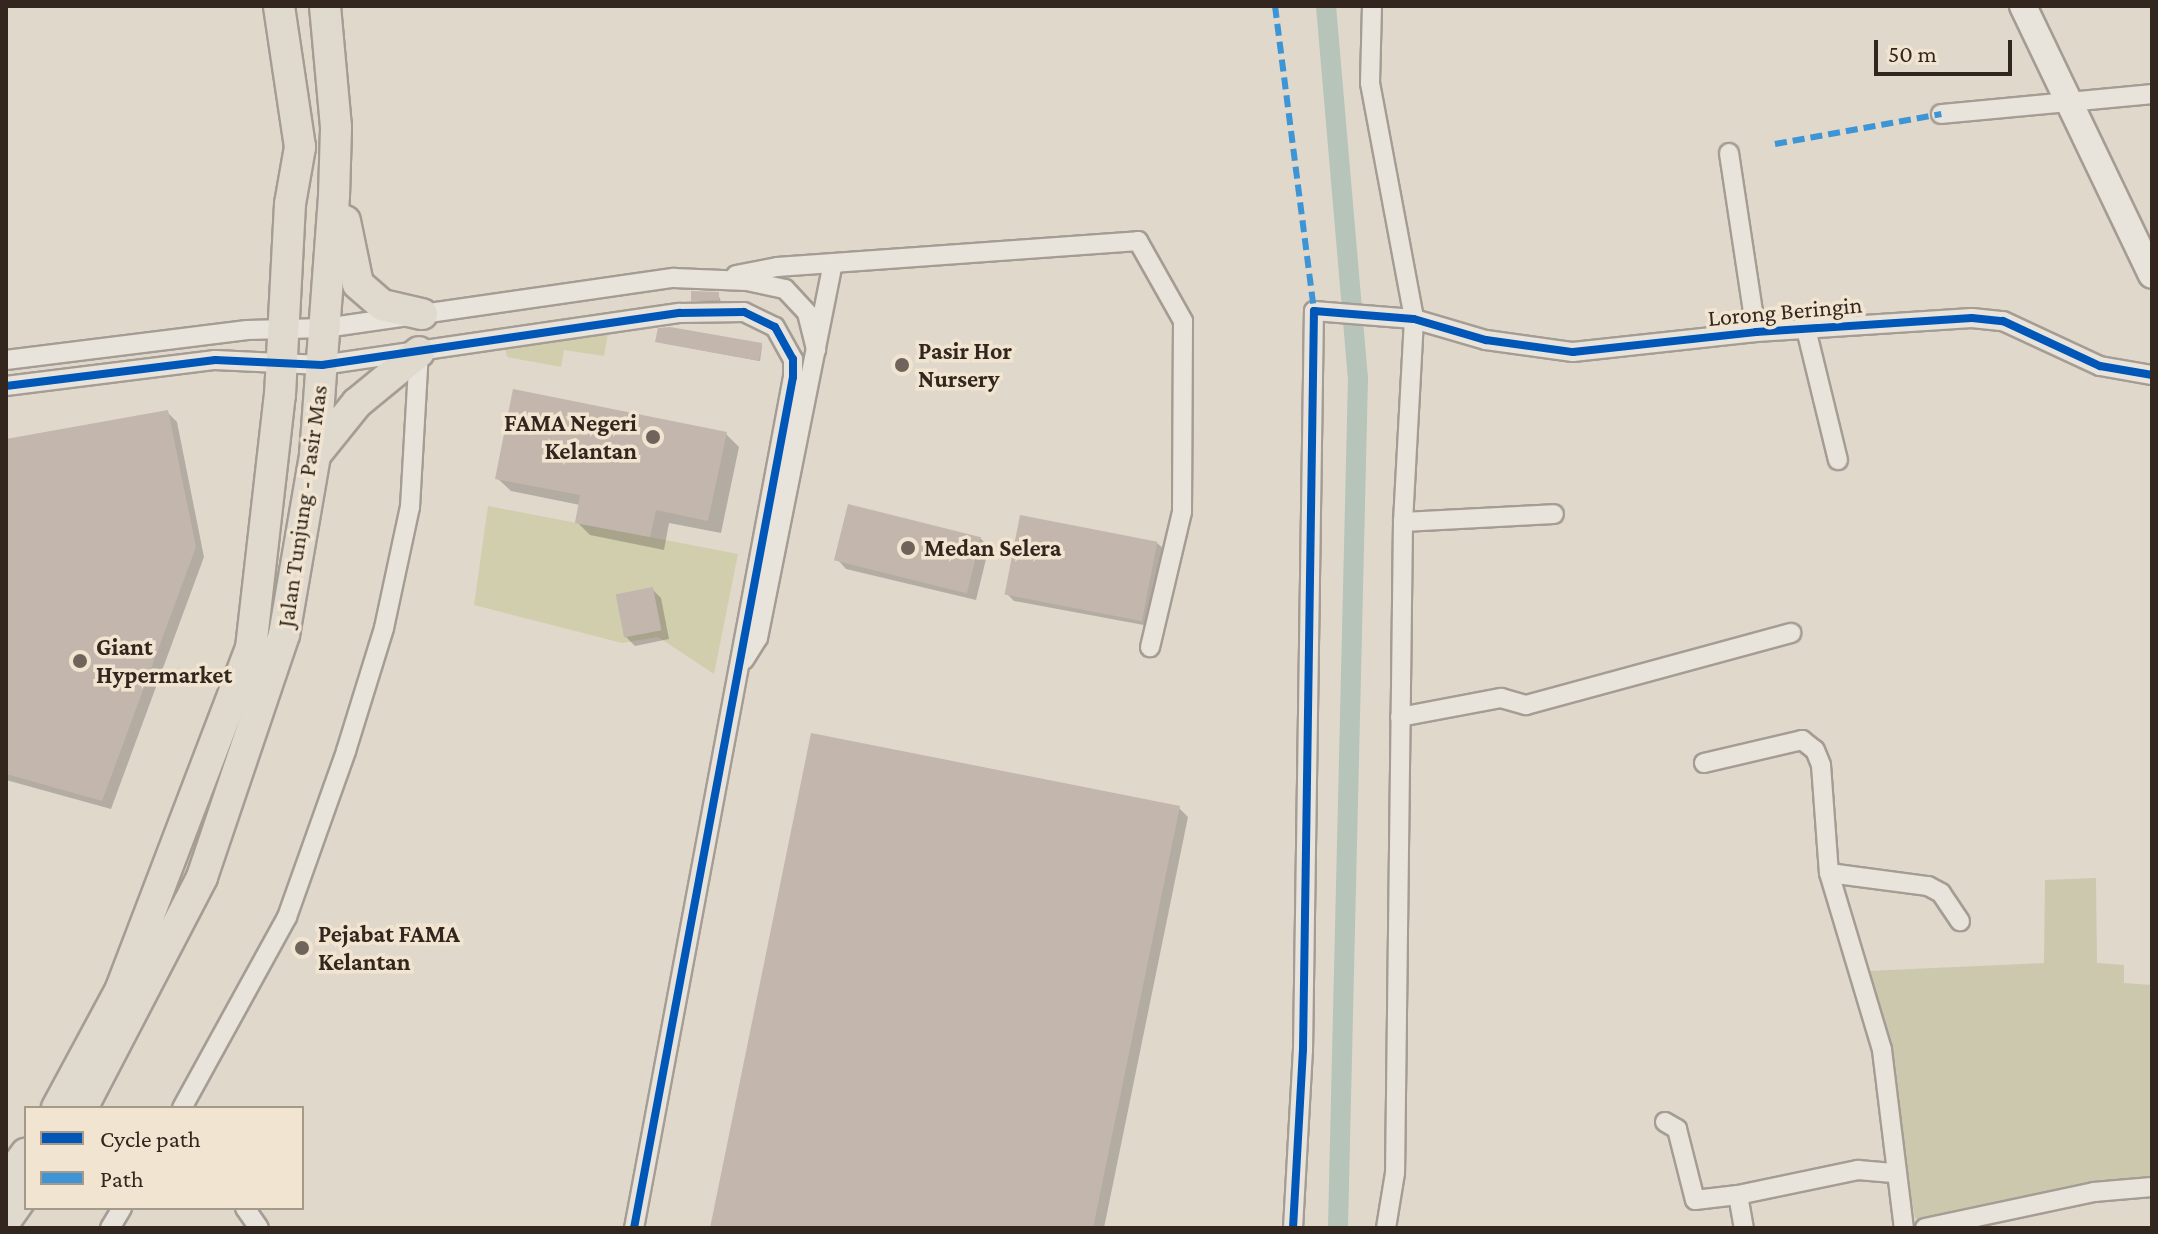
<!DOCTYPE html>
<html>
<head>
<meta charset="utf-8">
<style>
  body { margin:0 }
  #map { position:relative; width:2158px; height:1234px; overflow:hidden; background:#e0d8cb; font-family:"Crimson Pro",serif }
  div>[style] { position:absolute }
  .green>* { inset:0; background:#d1ceae }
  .cemetery>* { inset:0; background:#cbc8ae }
  .shadow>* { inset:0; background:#0003 }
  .canal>* { height:20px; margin:-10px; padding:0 10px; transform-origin:10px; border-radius:10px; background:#b6c4ba }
  .building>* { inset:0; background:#c3b6ac; transform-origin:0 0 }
  .roads { filter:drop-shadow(2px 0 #a59d94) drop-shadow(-2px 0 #a59d94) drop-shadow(0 2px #a59d94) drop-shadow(0 -2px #a59d94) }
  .minor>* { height:18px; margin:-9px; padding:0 9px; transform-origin:9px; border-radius:9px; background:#e8e4dc }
  .secondary>* { height:26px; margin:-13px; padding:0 13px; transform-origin:13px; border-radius:13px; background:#e8e4dc }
  .primary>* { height:30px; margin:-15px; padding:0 15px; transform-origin:15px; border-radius:15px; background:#e0d9ce }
  .quiet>* { height:6px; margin-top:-3px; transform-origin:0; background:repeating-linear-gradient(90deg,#3d95d5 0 12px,transparent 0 18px) }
  .cycleway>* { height:8px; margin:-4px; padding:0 4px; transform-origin:4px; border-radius:4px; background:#0057b8 }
  .dots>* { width:22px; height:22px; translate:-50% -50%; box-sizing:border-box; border:4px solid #f1e5d1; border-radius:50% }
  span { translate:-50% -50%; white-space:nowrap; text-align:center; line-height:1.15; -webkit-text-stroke:7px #f1e5d1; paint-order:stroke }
  .street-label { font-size:24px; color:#32261e }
  .poi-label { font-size:24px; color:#32261e; font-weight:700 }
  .left { translate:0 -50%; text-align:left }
  .right { translate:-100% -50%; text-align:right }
  .frame { position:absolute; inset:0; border:8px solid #32261e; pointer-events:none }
  .legend { position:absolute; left:24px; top:1106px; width:280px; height:104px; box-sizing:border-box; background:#f1e5d1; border:2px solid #a59989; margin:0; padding:10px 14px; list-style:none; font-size:24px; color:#32261e }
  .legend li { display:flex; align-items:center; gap:16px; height:40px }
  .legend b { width:40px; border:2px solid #a59989 }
  .scale { position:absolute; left:1874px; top:40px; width:138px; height:36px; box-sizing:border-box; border:4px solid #32261e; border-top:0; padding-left:10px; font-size:24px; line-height:28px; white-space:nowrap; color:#32261e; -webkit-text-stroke:6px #f1e5d1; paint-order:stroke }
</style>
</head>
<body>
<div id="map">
  <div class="green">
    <i style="clip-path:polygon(609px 328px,604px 356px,564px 350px,561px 367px,507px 357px,504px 343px)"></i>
    <i style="clip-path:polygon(488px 506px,738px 554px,714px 674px,658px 637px,622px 643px,474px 605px)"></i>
  </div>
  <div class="cemetery">
    <i style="clip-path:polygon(2096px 878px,2097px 963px,2124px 965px,2124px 983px,2152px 985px,2152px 1184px,1923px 1222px,1915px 1218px,1867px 971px,2044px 963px,2045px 880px)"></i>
  </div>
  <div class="shadow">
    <i style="clip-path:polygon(718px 294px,722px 304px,693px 300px)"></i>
    <i style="clip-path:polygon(657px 342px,761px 345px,762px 346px,760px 361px)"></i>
    <i style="clip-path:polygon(167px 412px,177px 422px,204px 557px,111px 809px,6px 780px,6px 441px)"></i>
    <i style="clip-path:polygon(726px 434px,739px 447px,721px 533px,669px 523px,664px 550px,590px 535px,577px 522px,580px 505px,511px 491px,497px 478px)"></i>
    <i style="clip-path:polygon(980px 538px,989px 547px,976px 600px,846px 569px,837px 559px)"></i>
    <i style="clip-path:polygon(1157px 543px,1164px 549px,1149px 626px,1014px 601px,1007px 594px)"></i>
    <i style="clip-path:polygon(652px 589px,661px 598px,669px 639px,635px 646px,626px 637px)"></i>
    <i style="clip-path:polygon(1179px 808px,1188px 817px,1104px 1228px,712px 1228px)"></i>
  </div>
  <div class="canal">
    <i style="left:1326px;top:6px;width:372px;rotate:85.1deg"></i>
    <i style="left:1358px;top:377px;width:851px;rotate:91.35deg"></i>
  </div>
  <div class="building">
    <i style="clip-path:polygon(691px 291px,719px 292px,719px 300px,691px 301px)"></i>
    <i style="clip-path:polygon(670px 327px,762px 343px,759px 361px,655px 342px,658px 328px)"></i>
    <i style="clip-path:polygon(513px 389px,727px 432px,708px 521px,656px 510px,650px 537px,575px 523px,580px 495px,495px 479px)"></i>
    <i style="clip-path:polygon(168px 410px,196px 547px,102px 801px,6px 774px,6px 439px)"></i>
    <i style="left:848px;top:504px;width:137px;height:58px;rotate:14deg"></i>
    <i style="left:1020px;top:515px;width:140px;height:81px;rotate:11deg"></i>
    <i style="left:653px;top:587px;width:44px;height:38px;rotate:79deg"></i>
    <i style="clip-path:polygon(811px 733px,1180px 806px,1093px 1228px,710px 1228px)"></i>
  </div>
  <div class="roads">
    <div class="minor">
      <i style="left:1372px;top:6px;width:77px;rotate:91.5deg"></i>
      <i style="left:1370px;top:83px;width:240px;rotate:79.4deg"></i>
      <i style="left:1414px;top:319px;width:203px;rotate:93.1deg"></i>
      <i style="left:1403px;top:522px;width:651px;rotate:90.7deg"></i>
      <i style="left:1395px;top:1173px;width:56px;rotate:99.3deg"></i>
      <i style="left:1941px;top:114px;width:212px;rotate:-5.4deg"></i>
      <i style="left:1729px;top:153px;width:181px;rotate:81.4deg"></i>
      <i style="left:736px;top:275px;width:42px;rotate:-11deg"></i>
      <i style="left:777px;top:267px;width:362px;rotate:-4.1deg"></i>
      <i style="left:1138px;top:241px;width:92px;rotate:60.6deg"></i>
      <i style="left:1183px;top:321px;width:191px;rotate:90.3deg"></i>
      <i style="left:1182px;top:512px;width:139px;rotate:103.3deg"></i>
      <i style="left:1806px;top:329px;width:135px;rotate:76.3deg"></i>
      <i style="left:6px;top:360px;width:243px;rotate:-7.1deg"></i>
      <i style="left:247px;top:330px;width:78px;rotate:-1.5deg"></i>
      <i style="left:325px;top:328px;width:353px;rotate:-8.2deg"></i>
      <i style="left:674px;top:278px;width:73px;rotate:2.4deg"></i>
      <i style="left:747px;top:281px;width:39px;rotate:12deg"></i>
      <i style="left:785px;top:289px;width:33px;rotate:47deg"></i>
      <i style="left:807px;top:313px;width:38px;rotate:76deg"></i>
      <i style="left:6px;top:386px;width:211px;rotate:-7.1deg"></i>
      <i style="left:215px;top:360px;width:107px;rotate:2.7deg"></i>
      <i style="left:322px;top:365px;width:362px;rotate:-8.3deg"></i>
      <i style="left:680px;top:313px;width:64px;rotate:-0.9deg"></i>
      <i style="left:744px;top:312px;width:34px;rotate:26deg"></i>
      <i style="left:775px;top:327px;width:37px;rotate:61deg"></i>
      <i style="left:793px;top:359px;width:18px;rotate:90deg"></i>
      <i style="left:793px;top:377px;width:866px;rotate:100.58deg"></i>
      <i style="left:1403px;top:522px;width:151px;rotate:-3deg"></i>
      <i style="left:744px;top:660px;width:26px;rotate:-58deg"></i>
      <i style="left:758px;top:638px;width:382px;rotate:-78.7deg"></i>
      <i style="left:1400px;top:717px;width:103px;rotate:-10.7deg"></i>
      <i style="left:1501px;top:698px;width:26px;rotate:16deg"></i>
      <i style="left:1526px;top:705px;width:275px;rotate:-15.2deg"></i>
      <i style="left:1704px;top:763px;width:101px;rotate:-13.2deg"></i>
      <i style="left:1802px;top:740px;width:16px;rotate:38deg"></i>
      <i style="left:1815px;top:750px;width:16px;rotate:68deg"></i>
      <i style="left:1821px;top:765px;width:108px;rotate:85.8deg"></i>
      <i style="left:1829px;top:873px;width:185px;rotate:73.3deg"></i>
      <i style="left:1882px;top:1050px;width:179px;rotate:83deg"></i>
      <i style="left:1829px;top:873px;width:100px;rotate:7.5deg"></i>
      <i style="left:1928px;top:886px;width:15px;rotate:28deg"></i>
      <i style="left:1941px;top:893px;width:34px;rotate:56deg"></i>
      <i style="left:182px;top:1108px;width:218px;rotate:-61.2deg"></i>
      <i style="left:287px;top:917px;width:176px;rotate:-70.4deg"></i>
      <i style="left:346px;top:751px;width:129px;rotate:-72.8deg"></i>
      <i style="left:384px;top:628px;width:124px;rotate:-77.9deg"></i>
      <i style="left:410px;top:507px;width:155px;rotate:-86.7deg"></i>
      <i style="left:1665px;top:1122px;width:14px;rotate:30deg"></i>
      <i style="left:1677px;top:1129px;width:73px;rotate:75.8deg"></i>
      <i style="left:1695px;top:1200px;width:43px;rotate:-6.6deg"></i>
      <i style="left:1738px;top:1195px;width:34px;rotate:80deg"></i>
      <i style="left:1738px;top:1195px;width:123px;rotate:-11.8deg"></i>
      <i style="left:1858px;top:1170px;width:38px;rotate:5deg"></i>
      <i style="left:245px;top:1208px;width:24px;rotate:55deg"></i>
      <i style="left:110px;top:1228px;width:23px;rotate:-59deg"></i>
      <i style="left:1293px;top:1228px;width:178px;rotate:-86.8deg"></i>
      <i style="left:1303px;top:1050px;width:739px;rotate:-89.15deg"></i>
      <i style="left:1314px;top:311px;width:100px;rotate:4.6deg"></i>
      <i style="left:1414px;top:319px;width:75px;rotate:16.3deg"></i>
      <i style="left:1486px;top:340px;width:88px;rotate:7.9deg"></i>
      <i style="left:1573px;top:352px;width:184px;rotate:-6.2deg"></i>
      <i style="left:1756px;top:332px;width:216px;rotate:-3.7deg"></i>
      <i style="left:1972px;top:318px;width:31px;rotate:6deg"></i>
      <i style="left:2003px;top:321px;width:107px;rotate:24.9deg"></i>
      <i style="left:2100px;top:366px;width:53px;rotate:9.8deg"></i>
      <i style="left:1925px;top:1228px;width:173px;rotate:-12deg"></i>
      <i style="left:2094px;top:1192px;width:58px;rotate:-4.9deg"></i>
    </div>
    <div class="secondary">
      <i style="left:2023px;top:6px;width:298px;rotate:64.4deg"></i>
    </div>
    <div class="primary">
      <i style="left:345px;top:221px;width:64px;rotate:78.3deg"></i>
      <i style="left:358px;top:284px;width:32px;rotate:41deg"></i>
      <i style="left:382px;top:305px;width:41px;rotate:12.7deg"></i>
      <i style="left:315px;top:455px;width:67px;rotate:-51.1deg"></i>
      <i style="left:357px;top:403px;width:80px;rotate:-39.4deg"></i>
      <i style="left:57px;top:1108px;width:133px;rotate:-61.7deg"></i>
      <i style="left:120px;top:991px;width:367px;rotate:-69.1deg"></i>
      <i style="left:251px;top:648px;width:255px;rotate:-83.5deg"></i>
      <i style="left:280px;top:395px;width:191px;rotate:-87deg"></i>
      <i style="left:290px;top:204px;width:58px;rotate:-80deg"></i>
      <i style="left:300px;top:147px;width:143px;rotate:-98.5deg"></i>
      <i style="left:82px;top:1108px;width:260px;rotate:-62.5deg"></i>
      <i style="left:202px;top:877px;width:256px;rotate:-71.3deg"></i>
      <i style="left:284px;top:635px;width:183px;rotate:-80.2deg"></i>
      <i style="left:315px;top:455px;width:260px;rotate:-85.8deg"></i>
      <i style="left:334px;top:196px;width:69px;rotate:-88.3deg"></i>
      <i style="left:336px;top:127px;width:121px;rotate:-95.2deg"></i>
      <i style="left:6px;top:1181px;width:34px;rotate:-54deg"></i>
      <i style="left:6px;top:1220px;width:35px;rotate:-55deg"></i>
    </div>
  </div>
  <div class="quiet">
    <i style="left:1275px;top:6px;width:307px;rotate:82.7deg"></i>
    <i style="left:1775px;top:144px;width:169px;rotate:-10.2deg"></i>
  </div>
  <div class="cycleway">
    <i style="left:6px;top:386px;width:211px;rotate:-7.1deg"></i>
    <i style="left:215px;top:360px;width:107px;rotate:2.7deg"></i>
    <i style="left:322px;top:365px;width:362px;rotate:-8.3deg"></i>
    <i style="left:680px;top:313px;width:64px;rotate:-0.9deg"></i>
    <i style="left:744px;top:312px;width:34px;rotate:26deg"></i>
    <i style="left:775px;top:327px;width:37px;rotate:61deg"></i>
    <i style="left:793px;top:359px;width:18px;rotate:90deg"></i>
    <i style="left:793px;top:377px;width:866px;rotate:100.58deg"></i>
    <i style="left:1293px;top:1228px;width:178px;rotate:-86.8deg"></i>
    <i style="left:1303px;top:1050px;width:739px;rotate:-89.15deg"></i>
    <i style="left:1314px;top:311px;width:100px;rotate:4.6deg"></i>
    <i style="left:1414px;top:319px;width:75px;rotate:16.3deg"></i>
    <i style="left:1486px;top:340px;width:88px;rotate:7.9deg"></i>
    <i style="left:1573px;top:352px;width:184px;rotate:-6.2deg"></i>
    <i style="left:1756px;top:332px;width:216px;rotate:-3.7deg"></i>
    <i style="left:1972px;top:318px;width:31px;rotate:6deg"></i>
    <i style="left:2003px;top:321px;width:107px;rotate:24.9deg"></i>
    <i style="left:2100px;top:366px;width:53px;rotate:9.8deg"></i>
  </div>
  <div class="dots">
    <i style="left:902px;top:365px;background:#6f645b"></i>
    <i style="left:653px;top:437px;background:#6f645b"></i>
    <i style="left:908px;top:548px;background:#6f645b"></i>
    <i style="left:80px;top:661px;background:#6f645b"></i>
    <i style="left:302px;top:948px;background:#6f645b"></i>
  </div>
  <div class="street-label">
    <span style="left:1785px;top:311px;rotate:-5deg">Lorong Beringin</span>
    <span style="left:302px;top:506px;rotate:-82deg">Jalan Tunjung - Pasir Mas</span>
  </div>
  <div class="poi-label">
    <span class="left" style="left:918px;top:365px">Pasir Hor<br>Nursery</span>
    <span class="right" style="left:637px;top:437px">FAMA Negeri<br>Kelantan</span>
    <span class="left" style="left:924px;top:548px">Medan Selera</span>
    <span class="left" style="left:96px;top:661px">Giant<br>Hypermarket</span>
    <span class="left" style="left:318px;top:948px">Pejabat FAMA<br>Kelantan</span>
  </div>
  <div class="frame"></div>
  <ul class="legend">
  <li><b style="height:10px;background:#0057b8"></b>Cycle path</li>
  <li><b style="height:10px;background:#3d95d5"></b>Path</li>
  </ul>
  <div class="scale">50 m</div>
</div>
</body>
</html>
